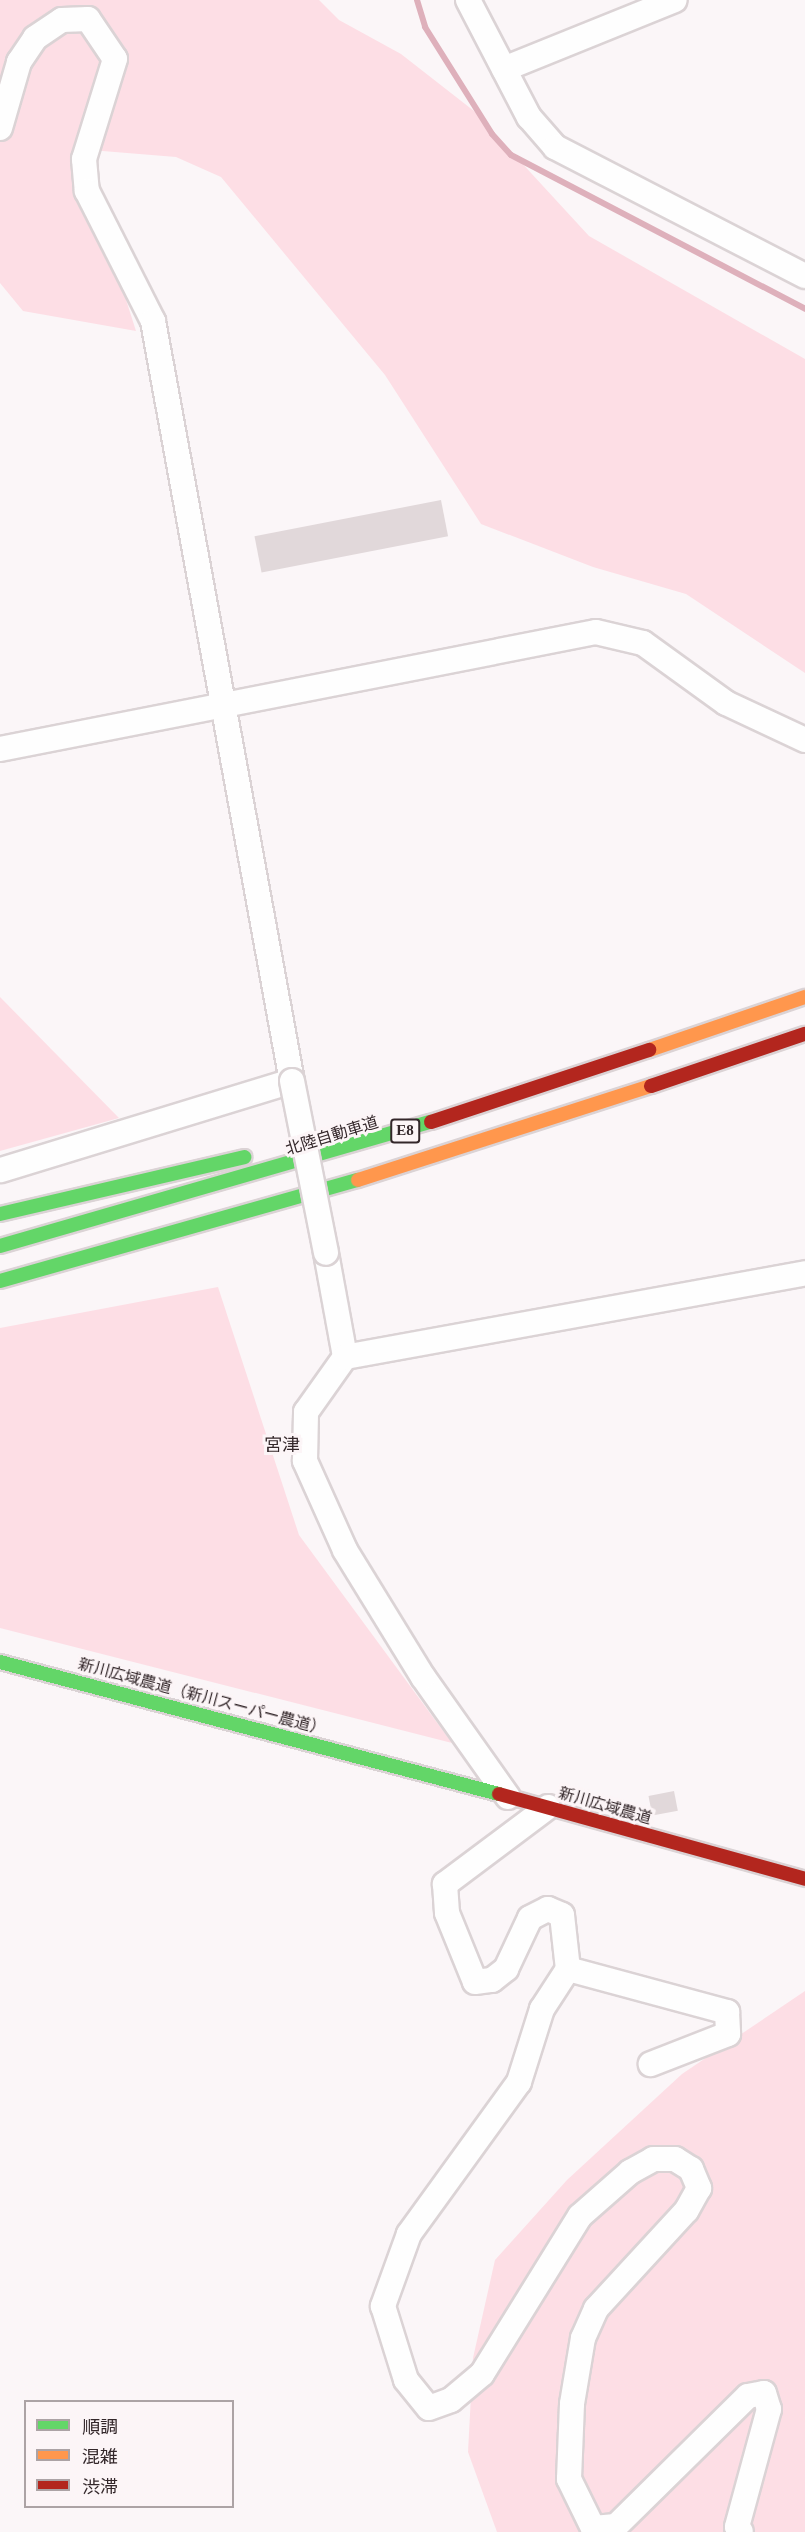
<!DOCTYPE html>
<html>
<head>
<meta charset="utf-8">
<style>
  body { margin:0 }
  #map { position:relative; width:805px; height:2532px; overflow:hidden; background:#fbf6f8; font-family:"Times New Roman","Noto Sans JP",serif }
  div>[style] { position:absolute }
  .green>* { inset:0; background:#fddee5 }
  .stream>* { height:6px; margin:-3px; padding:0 3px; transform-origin:3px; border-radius:3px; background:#deb0bb }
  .building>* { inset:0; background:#e1d8da; transform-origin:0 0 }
  .roads { filter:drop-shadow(2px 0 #dbd3d5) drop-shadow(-2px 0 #dbd3d5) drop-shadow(0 2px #dbd3d5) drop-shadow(0 -2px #dbd3d5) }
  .street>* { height:24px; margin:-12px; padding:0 12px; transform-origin:12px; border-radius:12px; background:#fefefe }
  .fast>* { height:14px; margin:-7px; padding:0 7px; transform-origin:7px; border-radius:7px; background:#63d668 }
  .slow>* { height:14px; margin:-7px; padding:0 7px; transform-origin:7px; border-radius:7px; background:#ff974d }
  .jam>* { height:14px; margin:-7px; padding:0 7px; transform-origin:7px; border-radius:7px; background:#b3261e }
  .bridges { filter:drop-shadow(2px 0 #dbd3d5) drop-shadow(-2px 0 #dbd3d5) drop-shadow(0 2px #dbd3d5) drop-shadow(0 -2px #dbd3d5) }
  .street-bridge>* { height:24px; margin:-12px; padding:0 12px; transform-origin:12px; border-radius:12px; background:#fefefe }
  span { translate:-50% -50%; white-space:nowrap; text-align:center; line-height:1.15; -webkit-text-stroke:6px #fcf5f7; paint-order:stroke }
  .shield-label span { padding:2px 4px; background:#fcf5f7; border:2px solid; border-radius:4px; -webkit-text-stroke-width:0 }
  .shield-label { font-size:15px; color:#33272a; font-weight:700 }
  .street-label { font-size:16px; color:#33272a }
  .neighbourhood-label { font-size:18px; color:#33272a }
  .legend { position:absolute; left:24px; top:2400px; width:210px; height:108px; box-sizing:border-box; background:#fcf5f7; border:2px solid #aca3a5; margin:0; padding:8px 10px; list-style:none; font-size:18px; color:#33272a }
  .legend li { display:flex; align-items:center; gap:12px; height:30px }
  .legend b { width:30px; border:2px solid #aca3a5 }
</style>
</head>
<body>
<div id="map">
  <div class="green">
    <i style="clip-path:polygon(0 0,319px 0,339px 20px,401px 54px,474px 111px,589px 236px,805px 359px,805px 673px,686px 594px,593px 567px,481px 524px,385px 375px,221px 177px,176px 157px,78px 149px,136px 331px,23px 311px,0 283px)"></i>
    <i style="clip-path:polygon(0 997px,119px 1118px,0 1151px)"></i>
    <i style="clip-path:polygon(218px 1287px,299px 1535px,452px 1743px,0 1628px,0 1328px)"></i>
    <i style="clip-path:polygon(805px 1991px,805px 2532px,497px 2532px,468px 2452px,473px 2358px,495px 2260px,567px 2180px,682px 2074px)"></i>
  </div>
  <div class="stream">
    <i style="left:417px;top:0;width:28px;rotate:73deg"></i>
    <i style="left:425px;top:27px;width:126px;rotate:57.9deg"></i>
    <i style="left:492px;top:134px;width:28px;rotate:48deg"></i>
    <i style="left:511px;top:155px;width:332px;rotate:27.6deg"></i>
  </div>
  <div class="building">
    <i style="left:441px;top:500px;width:37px;height:190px;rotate:79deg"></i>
    <i style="left:674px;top:1791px;width:20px;height:26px;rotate:79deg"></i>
  </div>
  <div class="roads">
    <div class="street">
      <i style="left:468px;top:0;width:132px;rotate:62.5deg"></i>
      <i style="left:529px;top:117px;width:40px;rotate:49deg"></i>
      <i style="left:555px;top:147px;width:281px;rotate:27.3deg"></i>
      <i style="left:504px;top:69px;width:184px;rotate:-22deg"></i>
      <i style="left:0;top:128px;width:69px;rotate:-73.9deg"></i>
      <i style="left:19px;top:62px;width:29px;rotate:-56deg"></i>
      <i style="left:35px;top:38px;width:32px;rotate:-34deg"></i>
      <i style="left:62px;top:20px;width:26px;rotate:-2deg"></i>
      <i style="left:88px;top:19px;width:48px;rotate:56deg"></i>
      <i style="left:115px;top:59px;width:105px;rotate:107.2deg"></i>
      <i style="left:84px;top:159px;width:32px;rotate:85deg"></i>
      <i style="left:87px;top:191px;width:146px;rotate:63.1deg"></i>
      <i style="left:153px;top:321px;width:773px;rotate:79.64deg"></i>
      <i style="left:292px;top:1081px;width:305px;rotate:163deg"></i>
      <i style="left:0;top:749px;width:607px;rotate:-11.11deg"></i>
      <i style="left:596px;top:632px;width:48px;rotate:13.2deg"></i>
      <i style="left:643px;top:643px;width:102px;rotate:35.9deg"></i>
      <i style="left:726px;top:703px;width:87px;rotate:25.1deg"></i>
      <i style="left:326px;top:1253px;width:106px;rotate:79.6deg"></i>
      <i style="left:508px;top:1797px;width:147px;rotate:-125.3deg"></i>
      <i style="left:423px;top:1677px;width:149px;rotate:-121.6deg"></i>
      <i style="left:345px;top:1550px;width:98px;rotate:-114.2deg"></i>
      <i style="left:305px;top:1461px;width:49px;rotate:-88.8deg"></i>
      <i style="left:306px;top:1412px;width:67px;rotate:-54.7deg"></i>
      <i style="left:345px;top:1357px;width:468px;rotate:-10.3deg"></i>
      <i style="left:548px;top:1807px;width:129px;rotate:143.2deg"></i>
      <i style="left:445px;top:1884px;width:29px;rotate:86deg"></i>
      <i style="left:447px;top:1913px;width:74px;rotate:67.9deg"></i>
      <i style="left:475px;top:1982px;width:17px;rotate:-7deg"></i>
      <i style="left:492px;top:1980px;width:18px;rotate:-38deg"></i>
      <i style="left:506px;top:1969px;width:56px;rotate:-64.8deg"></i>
      <i style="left:530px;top:1918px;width:20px;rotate:-27deg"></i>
      <i style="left:548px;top:1909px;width:15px;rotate:23deg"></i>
      <i style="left:562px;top:1915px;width:54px;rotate:83.7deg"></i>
      <i style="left:568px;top:1969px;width:48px;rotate:123deg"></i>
      <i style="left:542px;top:2009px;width:77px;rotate:107.5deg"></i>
      <i style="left:519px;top:2082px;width:188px;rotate:125.9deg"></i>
      <i style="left:409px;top:2234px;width:77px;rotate:109.9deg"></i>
      <i style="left:383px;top:2306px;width:77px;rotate:72.7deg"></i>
      <i style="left:406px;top:2380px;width:36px;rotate:51deg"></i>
      <i style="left:429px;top:2408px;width:23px;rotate:-20deg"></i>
      <i style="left:451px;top:2400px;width:40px;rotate:-40deg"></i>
      <i style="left:482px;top:2374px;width:186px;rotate:-58.2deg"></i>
      <i style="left:580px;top:2216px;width:67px;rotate:-41.3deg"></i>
      <i style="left:630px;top:2172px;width:26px;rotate:-29deg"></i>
      <i style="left:653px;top:2159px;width:22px"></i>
      <i style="left:675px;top:2159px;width:19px;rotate:32deg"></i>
      <i style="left:691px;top:2169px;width:21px;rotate:67deg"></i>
      <i style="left:699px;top:2188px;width:26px;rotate:119deg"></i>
      <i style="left:686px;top:2211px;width:133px;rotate:132.6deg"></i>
      <i style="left:596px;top:2309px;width:32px;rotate:114deg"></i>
      <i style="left:583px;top:2338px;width:67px;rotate:99.5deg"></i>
      <i style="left:572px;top:2404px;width:75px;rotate:92.3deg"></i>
      <i style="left:569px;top:2479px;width:55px;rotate:63.9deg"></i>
      <i style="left:593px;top:2528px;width:23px;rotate:-5deg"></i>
      <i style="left:616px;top:2526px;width:185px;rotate:-44.6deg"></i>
      <i style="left:748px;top:2396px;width:16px;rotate:-11deg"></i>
      <i style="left:764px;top:2393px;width:17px;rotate:73deg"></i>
      <i style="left:769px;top:2409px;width:122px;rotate:105.2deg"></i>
      <i style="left:737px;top:2527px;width:6px;rotate:51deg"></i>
      <i style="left:568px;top:1969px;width:165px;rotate:15.1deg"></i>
      <i style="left:727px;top:2012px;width:22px;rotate:87deg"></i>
      <i style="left:728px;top:2034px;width:83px;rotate:158.7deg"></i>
    </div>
    <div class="fast">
      <i style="left:0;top:1214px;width:251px;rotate:-13.1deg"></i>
      <i style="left:0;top:1246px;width:448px;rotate:-16.1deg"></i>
      <i style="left:0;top:1281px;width:372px;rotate:-15.8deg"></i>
      <i style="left:0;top:1662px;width:516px;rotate:14.82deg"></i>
    </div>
    <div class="slow">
      <i style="left:649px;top:1050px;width:165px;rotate:-18.8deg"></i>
      <i style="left:358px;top:1180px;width:308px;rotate:-17.8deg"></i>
    </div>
    <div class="jam">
      <i style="left:651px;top:1086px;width:163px;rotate:-18.7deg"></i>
      <i style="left:431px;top:1122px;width:230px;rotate:-18.3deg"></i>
      <i style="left:499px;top:1794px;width:318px;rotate:15.5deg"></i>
    </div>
  </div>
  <div class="bridges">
    <div class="street-bridge">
      <i style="left:292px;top:1081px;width:175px;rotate:78.8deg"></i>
    </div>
  </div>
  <div class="shield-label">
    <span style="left:405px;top:1131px">E8</span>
  </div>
  <div class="street-label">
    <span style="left:332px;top:1136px;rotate:-17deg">北陸自動車道</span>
    <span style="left:202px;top:1697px;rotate:15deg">新川広域農道（新川スーパー農道）</span>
    <span style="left:605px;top:1806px;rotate:16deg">新川広域農道</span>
  </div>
  <div class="neighbourhood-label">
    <span style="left:282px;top:1445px">宮津</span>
  </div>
  <ul class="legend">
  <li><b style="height:8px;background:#63d668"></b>順調</li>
  <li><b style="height:8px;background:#ff974d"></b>混雑</li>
  <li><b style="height:8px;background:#b3261e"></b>渋滞</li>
  </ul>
</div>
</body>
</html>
